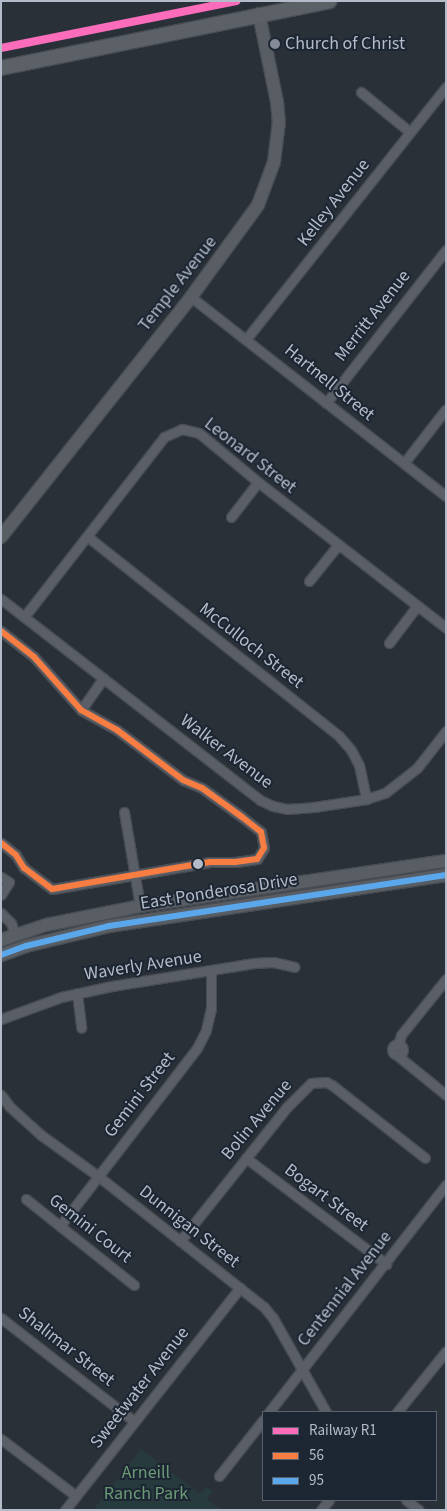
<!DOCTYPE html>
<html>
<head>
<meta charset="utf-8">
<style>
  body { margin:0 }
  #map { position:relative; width:447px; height:1511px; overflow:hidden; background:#2a3038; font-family:"Source Sans 3",sans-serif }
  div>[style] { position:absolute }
  .green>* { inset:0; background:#273a3e }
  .roads { filter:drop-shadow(1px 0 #484c53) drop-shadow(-1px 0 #484c53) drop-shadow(0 1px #484c53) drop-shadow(0 -1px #484c53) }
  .minor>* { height:9px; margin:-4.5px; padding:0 4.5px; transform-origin:4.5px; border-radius:4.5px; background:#5a5e66 }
  .minor>.ring { margin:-4.5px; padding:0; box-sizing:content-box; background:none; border:9px solid #5a5e66; border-radius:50% }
  .secondary>* { height:12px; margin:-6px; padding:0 6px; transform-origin:6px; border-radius:6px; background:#595d64 }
  .primary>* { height:14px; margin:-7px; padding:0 7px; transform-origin:7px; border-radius:7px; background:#5c6168 }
  .bus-1>* { height:6px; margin:-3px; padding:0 3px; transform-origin:3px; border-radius:3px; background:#f77d43 }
  .bus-2>* { height:6px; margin:-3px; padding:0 3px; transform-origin:3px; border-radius:3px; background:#5aa8eb }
  .rail-1>* { height:8px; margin:-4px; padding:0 4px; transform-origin:4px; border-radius:4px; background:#fb6dba }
  .dots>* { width:14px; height:14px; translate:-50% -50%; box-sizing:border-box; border:2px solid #1d2633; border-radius:50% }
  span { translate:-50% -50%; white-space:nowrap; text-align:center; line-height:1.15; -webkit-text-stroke:4px #1d2633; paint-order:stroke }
  .poi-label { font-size:18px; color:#b4bcc9 }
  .left { translate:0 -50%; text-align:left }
  .street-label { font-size:18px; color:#b4bcc9 }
  .park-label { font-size:18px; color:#6b9a76 }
  .frame { position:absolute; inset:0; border:2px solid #b4bcc9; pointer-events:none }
  .legend { position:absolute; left:262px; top:1411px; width:175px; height:90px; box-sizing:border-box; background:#1d2633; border:1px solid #59626f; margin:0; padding:6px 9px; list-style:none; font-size:15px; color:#b4bcc9 }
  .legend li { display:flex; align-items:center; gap:10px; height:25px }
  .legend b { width:25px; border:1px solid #59626f }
</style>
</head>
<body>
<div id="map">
  <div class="green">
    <i style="clip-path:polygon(141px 1449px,200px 1494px,206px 1487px,213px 1491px,207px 1499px,221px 1510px,93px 1510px)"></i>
  </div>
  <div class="roads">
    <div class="minor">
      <i style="left:361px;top:92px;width:63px;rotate:39.2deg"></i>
      <i style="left:191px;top:297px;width:323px;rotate:38deg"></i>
      <i style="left:247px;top:338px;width:320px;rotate:-51.6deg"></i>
      <i style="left:326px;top:403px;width:194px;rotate:-51.9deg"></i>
      <i style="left:404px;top:463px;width:68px;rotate:-52.1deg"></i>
      <i style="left:231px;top:517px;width:44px;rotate:-52.4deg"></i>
      <i style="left:88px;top:537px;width:320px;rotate:38.4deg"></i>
      <i style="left:339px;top:736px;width:18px;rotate:49deg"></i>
      <i style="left:351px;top:750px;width:17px;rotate:62deg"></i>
      <i style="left:359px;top:765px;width:35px;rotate:78deg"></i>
      <i style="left:309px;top:581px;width:46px;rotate:-51.1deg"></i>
      <i style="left:1px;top:599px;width:328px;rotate:37.8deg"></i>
      <i style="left:260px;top:800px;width:14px;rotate:25deg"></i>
      <i style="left:273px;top:806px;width:14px;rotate:12deg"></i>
      <i style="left:287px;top:809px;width:27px;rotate:-4deg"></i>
      <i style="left:314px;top:807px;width:53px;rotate:-8.7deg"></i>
      <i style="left:366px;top:799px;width:20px;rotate:-18deg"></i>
      <i style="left:385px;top:793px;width:41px;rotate:-38deg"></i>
      <i style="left:417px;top:768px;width:47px;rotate:-51.9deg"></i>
      <i style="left:24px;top:617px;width:228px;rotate:-52.1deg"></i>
      <i style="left:164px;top:437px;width:20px;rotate:-24deg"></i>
      <i style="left:182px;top:429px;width:17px;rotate:13deg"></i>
      <i style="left:199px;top:433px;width:77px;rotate:39.7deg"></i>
      <i style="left:258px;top:482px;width:238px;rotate:37.8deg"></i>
      <i style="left:1px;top:631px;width:42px;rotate:38.2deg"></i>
      <i style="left:34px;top:657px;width:71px;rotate:48.4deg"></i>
      <i style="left:81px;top:710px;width:41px;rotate:29.1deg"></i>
      <i style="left:117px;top:730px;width:83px;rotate:37.1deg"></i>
      <i style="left:183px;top:780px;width:21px;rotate:23deg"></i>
      <i style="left:202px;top:788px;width:49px;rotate:35.9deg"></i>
      <i style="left:242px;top:817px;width:24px;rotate:38deg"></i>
      <i style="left:261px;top:832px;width:16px;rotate:79deg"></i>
      <i style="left:264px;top:848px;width:13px;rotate:122deg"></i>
      <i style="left:257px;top:859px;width:22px;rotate:172deg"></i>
      <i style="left:235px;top:862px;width:25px;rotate:180deg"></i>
      <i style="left:210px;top:862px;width:160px;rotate:170.3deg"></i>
      <i style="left:52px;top:889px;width:35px;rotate:-143deg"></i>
      <i style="left:24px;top:868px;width:15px;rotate:-122deg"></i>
      <i style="left:16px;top:855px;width:19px;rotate:-141deg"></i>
      <i style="left:389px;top:643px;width:46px;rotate:-52.9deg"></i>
      <i style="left:81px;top:710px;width:39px;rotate:-55deg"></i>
      <i style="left:124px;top:812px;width:95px;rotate:80.3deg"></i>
      <i style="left:1px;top:877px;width:9px;rotate:32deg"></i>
      <i style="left:9px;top:882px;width:15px;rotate:122deg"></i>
      <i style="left:1px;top:913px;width:14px;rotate:45deg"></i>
      <i style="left:11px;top:923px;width:13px;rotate:72deg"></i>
      <i style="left:77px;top:993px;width:35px;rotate:83deg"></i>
      <i style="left:1px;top:1019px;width:64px;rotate:-20.1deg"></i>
      <i style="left:61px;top:997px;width:52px;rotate:-12.2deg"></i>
      <i style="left:112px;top:986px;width:144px;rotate:-9.2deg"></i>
      <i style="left:254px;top:963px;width:19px;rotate:-3deg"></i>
      <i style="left:273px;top:962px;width:22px;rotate:13deg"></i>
      <i class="ring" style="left:392.5px;top:1044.5px;width:2px;height:2px"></i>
      <i style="left:398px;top:1045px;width:10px;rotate:-73deg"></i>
      <i style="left:401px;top:1035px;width:72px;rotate:-51.2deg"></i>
      <i style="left:398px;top:1056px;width:62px;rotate:39.1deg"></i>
      <i style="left:1px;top:1095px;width:15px;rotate:53deg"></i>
      <i style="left:10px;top:1107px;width:42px;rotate:42.1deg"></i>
      <i style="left:41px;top:1135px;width:70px;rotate:35.7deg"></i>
      <i style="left:98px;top:1176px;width:211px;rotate:38.3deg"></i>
      <i style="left:264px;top:1307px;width:14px;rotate:51deg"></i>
      <i style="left:273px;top:1318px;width:108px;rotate:60.6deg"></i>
      <i style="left:246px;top:1158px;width:176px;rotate:37.1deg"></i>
      <i style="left:26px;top:1199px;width:138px;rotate:38.5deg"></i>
      <i style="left:60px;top:1226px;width:225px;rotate:-52.4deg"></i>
      <i style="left:197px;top:1048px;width:20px;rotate:-63deg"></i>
      <i style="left:206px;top:1030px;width:22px;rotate:-77deg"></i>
      <i style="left:211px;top:1009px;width:38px;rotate:-90deg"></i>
      <i style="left:180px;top:1241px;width:170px;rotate:-51.4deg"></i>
      <i style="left:286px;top:1108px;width:35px;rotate:-45deg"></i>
      <i style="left:311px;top:1083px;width:15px;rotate:-4deg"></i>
      <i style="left:326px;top:1082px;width:7px;rotate:27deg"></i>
      <i style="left:332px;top:1085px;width:118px;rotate:38.1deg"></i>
      <i style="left:1px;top:1318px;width:168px;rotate:37.8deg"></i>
      <i style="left:269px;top:1412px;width:288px;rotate:-52.1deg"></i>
      <i style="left:397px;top:1412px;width:78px;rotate:-51.2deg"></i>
      <i style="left:1px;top:1439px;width:94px;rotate:37.2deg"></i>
      <i style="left:219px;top:1476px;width:71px;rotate:-51.8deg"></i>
      <i style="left:406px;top:1500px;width:16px;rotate:38deg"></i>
      <i style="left:65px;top:1510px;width:283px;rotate:-51.8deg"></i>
      <i style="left:321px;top:1510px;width:13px;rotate:-51deg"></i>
    </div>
    <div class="secondary">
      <i style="left:1px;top:537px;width:306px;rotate:-51.6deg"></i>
      <i style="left:191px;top:297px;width:114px;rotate:-53.9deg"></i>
      <i style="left:258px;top:205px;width:46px;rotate:-69.6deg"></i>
      <i style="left:274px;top:162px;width:38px;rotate:-83deg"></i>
      <i style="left:279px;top:124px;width:22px;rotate:-95deg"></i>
      <i style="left:277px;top:102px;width:90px;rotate:-101.6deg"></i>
      <i style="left:1px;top:940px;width:47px;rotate:-18.4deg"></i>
      <i style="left:46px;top:925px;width:96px;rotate:-11.4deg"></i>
      <i style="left:140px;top:906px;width:309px;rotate:-8.4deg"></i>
      <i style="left:1px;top:955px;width:27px;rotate:-20deg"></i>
      <i style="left:26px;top:946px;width:85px;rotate:-13.5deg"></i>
      <i style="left:109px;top:926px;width:341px;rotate:-8.6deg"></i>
    </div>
    <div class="primary">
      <i style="left:1px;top:68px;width:335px;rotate:-11.5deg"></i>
    </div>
  </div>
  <div class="bus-1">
    <i style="left:1px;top:631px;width:42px;rotate:38.2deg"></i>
    <i style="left:34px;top:657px;width:71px;rotate:48.4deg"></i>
    <i style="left:81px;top:710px;width:41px;rotate:29.1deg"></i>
    <i style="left:117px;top:730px;width:83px;rotate:37.1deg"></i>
    <i style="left:183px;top:780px;width:21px;rotate:23deg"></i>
    <i style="left:202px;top:788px;width:49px;rotate:35.9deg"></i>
    <i style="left:242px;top:817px;width:24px;rotate:38deg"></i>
    <i style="left:261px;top:832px;width:16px;rotate:79deg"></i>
    <i style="left:264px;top:848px;width:13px;rotate:122deg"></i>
    <i style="left:257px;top:859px;width:22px;rotate:172deg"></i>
    <i style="left:235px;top:862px;width:25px;rotate:180deg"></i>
    <i style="left:210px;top:862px;width:160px;rotate:170.3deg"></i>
    <i style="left:52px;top:889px;width:35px;rotate:-143deg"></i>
    <i style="left:24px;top:868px;width:15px;rotate:-122deg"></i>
    <i style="left:16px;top:855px;width:19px;rotate:-141deg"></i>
  </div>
  <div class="bus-2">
    <i style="left:1px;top:955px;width:27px;rotate:-20deg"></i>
    <i style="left:26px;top:946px;width:85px;rotate:-13.5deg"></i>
    <i style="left:109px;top:926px;width:341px;rotate:-8.6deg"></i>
  </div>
  <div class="rail-1">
    <i style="left:1px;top:48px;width:240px;rotate:-11.3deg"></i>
  </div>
  <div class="dots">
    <i style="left:275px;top:44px;background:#848b96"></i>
    <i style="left:198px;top:864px;background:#b4bcc9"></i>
  </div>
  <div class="poi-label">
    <span class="left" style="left:285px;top:44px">Church of Christ</span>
  </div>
  <div class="street-label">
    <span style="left:334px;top:203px;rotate:-52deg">Kelley Avenue</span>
    <span style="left:178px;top:284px;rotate:-52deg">Temple Avenue</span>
    <span style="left:373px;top:316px;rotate:-52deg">Merritt Avenue</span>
    <span style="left:329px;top:383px;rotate:39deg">Hartnell Street</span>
    <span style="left:250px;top:456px;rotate:38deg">Leonard Street</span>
    <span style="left:251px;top:646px;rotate:38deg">McCulloch Street</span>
    <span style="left:226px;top:752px;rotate:37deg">Walker Avenue</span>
    <span style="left:219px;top:892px;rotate:-9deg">East Ponderosa Drive</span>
    <span style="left:143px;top:966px;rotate:-9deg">Waverly Avenue</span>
    <span style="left:140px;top:1095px;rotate:-52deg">Gemini Street</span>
    <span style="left:257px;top:1120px;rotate:-50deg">Bolin Avenue</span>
    <span style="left:326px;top:1198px;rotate:37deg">Bogart Street</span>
    <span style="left:189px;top:1227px;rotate:38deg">Dunnigan Street</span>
    <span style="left:90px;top:1229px;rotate:38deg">Gemini Court</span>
    <span style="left:345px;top:1289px;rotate:-52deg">Centennial Avenue</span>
    <span style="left:66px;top:1347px;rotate:38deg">Shalimar Street</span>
    <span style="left:140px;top:1388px;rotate:-52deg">Sweetwater Avenue</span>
  </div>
  <div class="park-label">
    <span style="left:146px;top:1484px">Arneill<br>Ranch Park</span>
  </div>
  <div class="frame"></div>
  <ul class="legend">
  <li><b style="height:6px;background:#fb6dba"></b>Railway R1</li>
  <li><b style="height:6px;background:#f77d43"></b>56</li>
  <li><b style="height:6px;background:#5aa8eb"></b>95</li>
  </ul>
</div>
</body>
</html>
